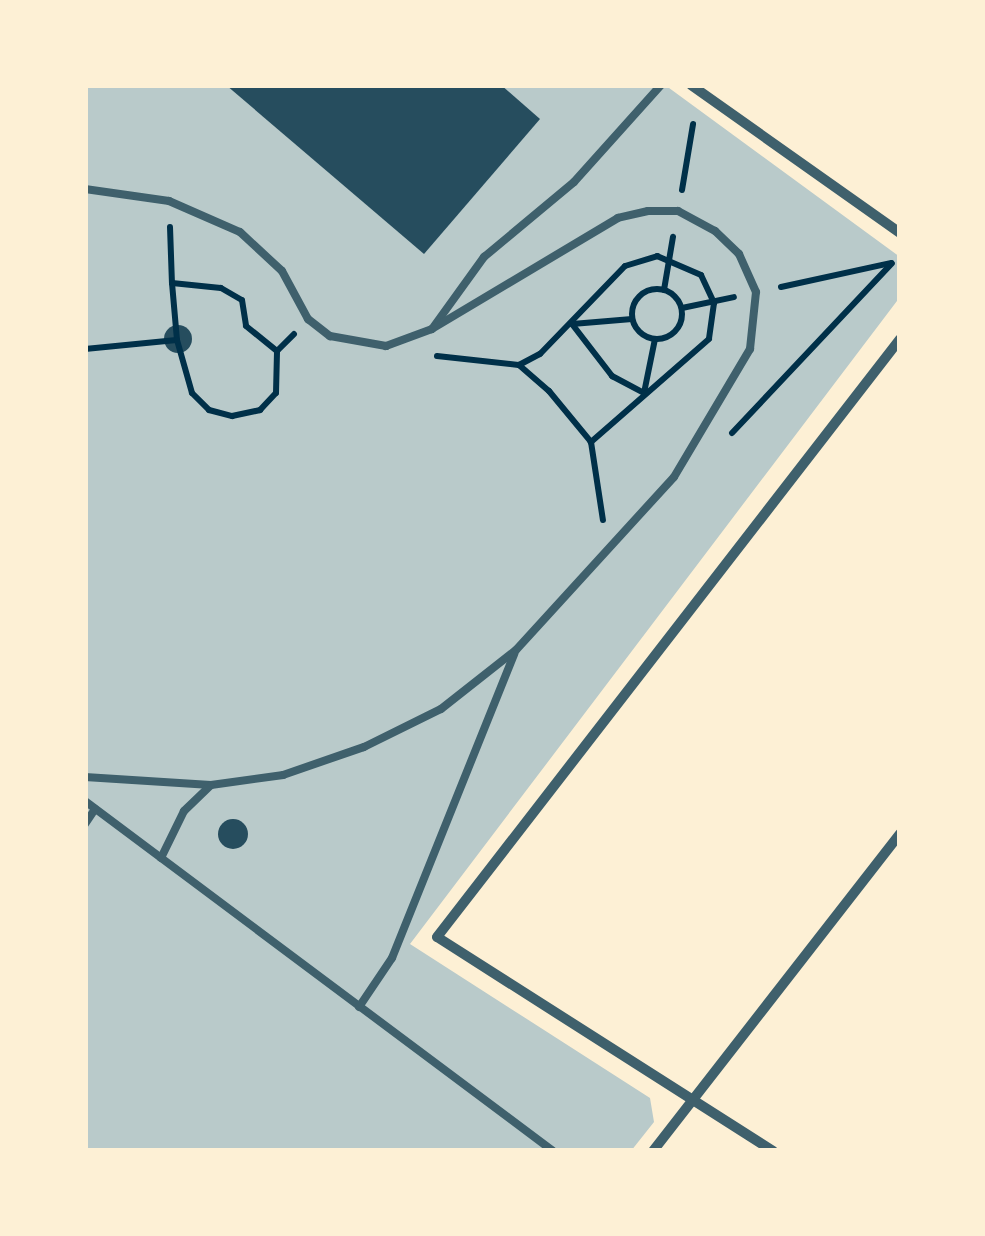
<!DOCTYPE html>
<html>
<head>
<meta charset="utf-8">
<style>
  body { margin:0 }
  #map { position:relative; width:985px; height:1236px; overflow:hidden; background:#fdf0d5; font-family:Poppins,sans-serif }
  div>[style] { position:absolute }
  .green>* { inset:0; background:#b9caca }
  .building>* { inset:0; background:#264d5e }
  .round { border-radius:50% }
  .path>* { height:6px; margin:-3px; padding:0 3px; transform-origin:3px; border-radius:3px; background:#003049 }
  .path>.ring { margin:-3px; padding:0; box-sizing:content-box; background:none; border:6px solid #003049; border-radius:50% }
  .service>* { height:8px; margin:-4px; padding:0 4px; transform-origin:4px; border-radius:4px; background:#3f606c }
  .minor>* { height:10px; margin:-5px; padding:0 5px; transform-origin:5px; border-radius:5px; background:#3f606c }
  span { translate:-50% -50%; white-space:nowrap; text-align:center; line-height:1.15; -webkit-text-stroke:9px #fdf0d5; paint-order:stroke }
  .frame { position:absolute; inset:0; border:88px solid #fdf0d5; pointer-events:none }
</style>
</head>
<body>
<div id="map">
  <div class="green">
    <i style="clip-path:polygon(85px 85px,665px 85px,900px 257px,900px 297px,410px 944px,650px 1098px,654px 1122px,631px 1151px,85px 1151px)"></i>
  </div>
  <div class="building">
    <i style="clip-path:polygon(226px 85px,501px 85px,540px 119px,424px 254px)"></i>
    <i class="round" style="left:164px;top:325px;width:28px;height:28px"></i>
    <i class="round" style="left:218px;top:819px;width:30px;height:30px"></i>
  </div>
  <div class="path">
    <i style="left:682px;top:190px;width:67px;rotate:-80.5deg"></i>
    <i style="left:170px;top:227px;width:56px;rotate:88deg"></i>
    <i style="left:172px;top:283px;width:49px;rotate:5.8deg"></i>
    <i style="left:221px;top:288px;width:24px;rotate:30deg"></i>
    <i style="left:242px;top:300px;width:26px;rotate:81deg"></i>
    <i style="left:246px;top:326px;width:40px;rotate:39deg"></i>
    <i style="left:172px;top:283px;width:57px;rotate:85deg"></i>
    <i style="left:781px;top:287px;width:113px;rotate:-12.3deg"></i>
    <i class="ring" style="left:632px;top:289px;width:44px;height:44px"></i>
    <i style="left:664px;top:290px;width:54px;rotate:-80.4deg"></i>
    <i style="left:682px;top:308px;width:53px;rotate:-11.9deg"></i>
    <i style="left:632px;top:319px;width:60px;rotate:175.2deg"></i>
    <i style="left:572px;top:324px;width:66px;rotate:52.4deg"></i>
    <i style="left:612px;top:376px;width:36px;rotate:28deg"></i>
    <i style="left:644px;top:393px;width:55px;rotate:-78.5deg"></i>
    <i style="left:85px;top:349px;width:92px;rotate:-5.6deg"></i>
    <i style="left:177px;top:340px;width:55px;rotate:74.2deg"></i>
    <i style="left:192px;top:393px;width:24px;rotate:45deg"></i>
    <i style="left:209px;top:410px;width:24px;rotate:15deg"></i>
    <i style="left:232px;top:416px;width:29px;rotate:-12deg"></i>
    <i style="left:260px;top:410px;width:23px;rotate:-47deg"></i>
    <i style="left:276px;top:393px;width:42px;rotate:-88.6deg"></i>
    <i style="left:277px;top:351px;width:24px;rotate:-45deg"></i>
    <i style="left:437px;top:356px;width:82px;rotate:6.3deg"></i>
    <i style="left:519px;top:365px;width:40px;rotate:41deg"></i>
    <i style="left:549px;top:391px;width:66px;rotate:50.5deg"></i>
    <i style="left:591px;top:442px;width:79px;rotate:81.3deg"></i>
    <i style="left:519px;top:365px;width:24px;rotate:-28deg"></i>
    <i style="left:540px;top:354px;width:122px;rotate:-46deg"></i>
    <i style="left:625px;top:266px;width:34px;rotate:-17deg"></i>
    <i style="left:657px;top:256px;width:48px;rotate:23.4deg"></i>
    <i style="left:701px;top:275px;width:31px;rotate:65deg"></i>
    <i style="left:714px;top:303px;width:36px;rotate:98deg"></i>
    <i style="left:709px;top:339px;width:157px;rotate:138.9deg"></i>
    <i style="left:732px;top:433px;width:233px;rotate:-46.7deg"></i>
  </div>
  <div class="service">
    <i style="left:85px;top:189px;width:85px;rotate:8.1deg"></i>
    <i style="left:169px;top:201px;width:77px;rotate:23.6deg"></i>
    <i style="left:240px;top:232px;width:57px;rotate:42.9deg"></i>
    <i style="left:282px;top:271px;width:55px;rotate:61.6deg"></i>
    <i style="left:308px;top:319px;width:28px;rotate:38deg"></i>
    <i style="left:330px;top:336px;width:57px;rotate:10.1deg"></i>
    <i style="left:386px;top:346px;width:49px;rotate:-20.3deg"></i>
    <i style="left:432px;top:329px;width:89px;rotate:-54.2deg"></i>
    <i style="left:484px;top:257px;width:117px;rotate:-39.8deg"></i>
    <i style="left:574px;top:182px;width:130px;rotate:-48.1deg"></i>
    <i style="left:85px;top:777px;width:126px;rotate:3.6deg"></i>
    <i style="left:211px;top:785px;width:73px;rotate:-7.9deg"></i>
    <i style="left:283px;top:775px;width:86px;rotate:-19.1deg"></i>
    <i style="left:364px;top:747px;width:86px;rotate:-26.3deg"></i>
    <i style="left:441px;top:709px;width:95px;rotate:-38.2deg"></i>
    <i style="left:516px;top:650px;width:234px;rotate:-47.6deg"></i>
    <i style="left:674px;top:477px;width:149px;rotate:-59.3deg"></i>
    <i style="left:750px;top:349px;width:57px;rotate:-84deg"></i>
    <i style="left:756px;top:292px;width:42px;rotate:-114.1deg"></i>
    <i style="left:739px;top:254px;width:33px;rotate:-136deg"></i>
    <i style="left:715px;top:231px;width:42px;rotate:-151.6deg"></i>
    <i style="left:678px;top:211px;width:30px;rotate:180deg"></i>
    <i style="left:648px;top:211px;width:31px;rotate:167deg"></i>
    <i style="left:618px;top:218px;width:217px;rotate:149.2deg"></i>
    <i style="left:85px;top:801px;width:584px;rotate:36.79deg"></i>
    <i style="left:85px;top:824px;width:18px;rotate:-56deg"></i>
    <i style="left:161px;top:858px;width:52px;rotate:-63.9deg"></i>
    <i style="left:184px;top:811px;width:37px;rotate:-44deg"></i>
    <i style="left:359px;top:1007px;width:59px;rotate:-56deg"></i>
    <i style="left:392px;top:958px;width:328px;rotate:-68.1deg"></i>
  </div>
  <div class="minor">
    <i style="left:691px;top:85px;width:256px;rotate:35.3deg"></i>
    <i style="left:653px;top:1151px;width:402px;rotate:-52.1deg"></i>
    <i style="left:773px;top:1151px;width:398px;rotate:-147.5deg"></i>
    <i style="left:437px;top:937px;width:756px;rotate:-52.25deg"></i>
  </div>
  <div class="frame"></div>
</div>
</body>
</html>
